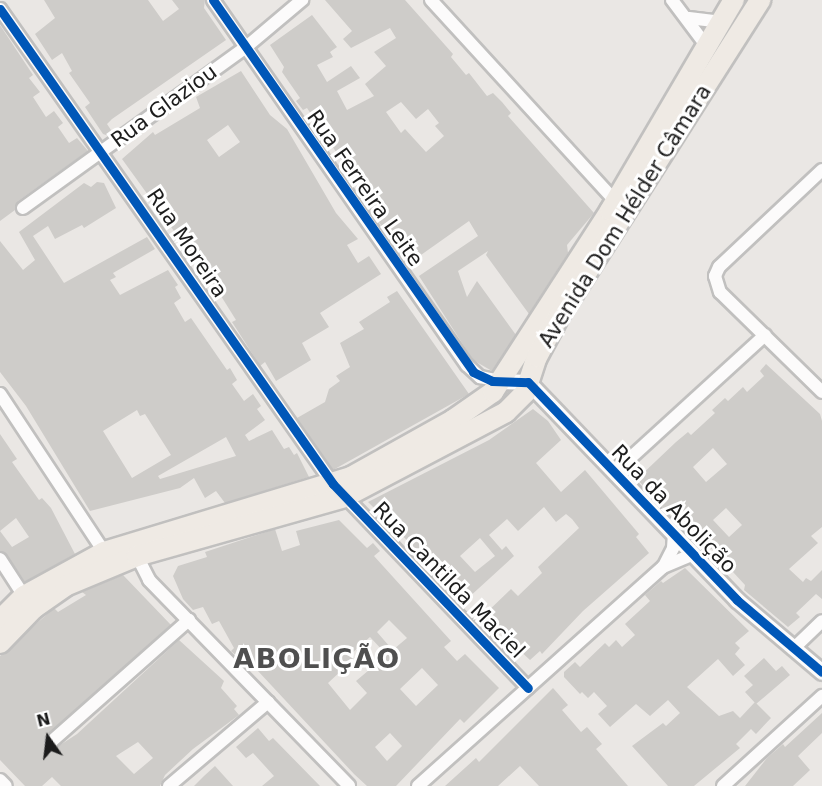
<!DOCTYPE html>
<html>
<head>
<meta charset="utf-8">
<style>
  body { margin:0 }
  #map { position:relative; width:822px; height:786px; overflow:hidden; background:#eae7e4; font-family:"DejaVu Sans",sans-serif }
  div>[style] { position:absolute }
  .building>* { inset:0; background:#ceccc9 }
  .roads { filter:drop-shadow(2px 0 #c1c0bf) drop-shadow(-2px 0 #c1c0bf) drop-shadow(0 2px #c1c0bf) drop-shadow(0 -2px #c1c0bf) }
  .minor>* { height:12px; margin:-6px; padding:0 6px; transform-origin:6px; border-radius:6px; background:#fcfbfb }
  .tertiary>* { height:15px; margin:-7.5px; padding:0 7.5px; transform-origin:7.5px; border-radius:7.5px; background:#fcfbfb }
  .primary>* { height:20px; margin:-10px; padding:0 10px; transform-origin:10px; border-radius:10px; background:#efeae4 }
  .cycleway>* { height:9px; margin:-4.5px; padding:0 4.5px; transform-origin:4.5px; border-radius:4.5px; background:#0057b8 }
  span { translate:-50% -50%; white-space:nowrap; text-align:center; line-height:1.15; -webkit-text-stroke:6px #fff; paint-order:stroke }
  .street-label { font-size:21px; color:#1c1c1c }
  .district-label { font-size:27px; color:#4f4f4f; font-weight:700; letter-spacing:1.5px }
  .north { position:absolute; left:18px; top:708px; width:60px; height:60px; -webkit-text-stroke:4px #fff; paint-order:stroke; rotate:346deg; font-size:16px; font-weight:700; line-height:24px; text-align:center; color:#1c1c1c }
  .north::after { content:''; display:block; margin:auto; width:21px; height:27px; background:#1c1c1c; clip-path:polygon(50% 0,100% 100%,50% 72%,0 100%) }
</style>
</head>
<body>
<div id="map">
  <div class="building">
    <i style="clip-path:polygon(44px 0,148px 0,163px 21px,179px 9px,172px 0,205px 0,204px 8px,226px 40px,112px 119px,107px 124px,113px 133px,109px 136px,103px 134px,85px 107px,90px 103px,69px 73px,72px 71px,62px 53px,52px 60px,35px 34px,55px 18px)"></i>
    <i style="clip-path:polygon(evenodd,325px 0,405px 0,453px 54px,451px 57px,466px 75px,469px 73px,487px 96px,493px 93px,502px 102px,511px 113px,508px 116px,594px 213px,567px 245px,568px 253px,529px 314px,486px 255px,488px 251px,458px 271px,467px 297px,477px 281px,516px 335px,492px 371px,473px 360px,419px 276px,478px 236px,469px 221px,411px 262px,387px 225px,383px 228px,363px 200px,370px 196px,357px 173px,348px 178px,341px 167px,344px 164px,307px 108px,303px 110px,296px 101px,300px 98px,282px 72px,284px 67px,270px 45px,312px 15px,337px 47px,330px 52px,333px 57px,317px 65px,327px 82px,351px 66px,360px 78px,337px 91px,347px 110px,374px 96px,365px 84px,386px 66px,374px 52px,396px 38px,390px 28px,351px 48px,343px 39px,352px 31px,325px 0,401px 102px,416px 119px,428px 109px,439px 123px,435px 126px,444px 136px,426px 152px,405px 129px,401px 133px,386px 112px,401px 102px)"></i>
    <i style="clip-path:polygon(0 25px,33px 75px,29px 78px,40px 92px,33px 97px,46px 117px,54px 111px,63px 123px,58px 127px,69px 143px,77px 138px,88px 151px,18px 201px,15px 210px,0 221px)"></i>
    <i style="clip-path:polygon(evenodd,241px 71px,270px 115px,287px 129px,336px 213px,358px 239px,347px 245px,358px 263px,369px 256px,381px 274px,320px 313px,329px 327px,302px 343px,311px 360px,276px 381px,265px 362px,260px 366px,257px 361px,232px 322px,236px 320px,221px 296px,122px 159px,153px 132px,155px 135px,200px 108px,196px 97px,241px 71px,228px 125px,240px 142px,219px 157px,207px 140px,228px 125px)"></i>
    <i style="clip-path:polygon(evenodd,97px 182px,104px 183px,116px 208px,84px 228px,82px 225px,55px 239px,48px 226px,33px 236px,64px 283px,147px 237px,155px 249px,113px 273px,116px 277px,110px 280px,120px 295px,168px 270px,178px 285px,175px 287px,181px 298px,174px 303px,185px 322px,191px 318px,227px 370px,230px 368px,237px 380px,232px 384px,244px 401px,253px 394px,261px 406px,257px 409px,265px 420px,245px 435px,249px 441px,272px 430px,284px 449px,289px 447px,294px 455px,297px 453px,309px 477px,225px 503px,216px 491px,205px 498px,194px 478px,180px 488px,90px 511px,26px 406px,0 372px,0 241px,23px 270px,35px 260px,19px 232px,84px 183px,91px 187px,97px 182px,137px 410px,140px 416px,145px 414px,171px 455px,132px 478px,103px 431px,137px 410px,97px 182px,226px 437px,236px 456px,160px 479px,158px 476px,226px 437px)"></i>
    <i style="clip-path:polygon(397px 291px,469px 394px,333px 470px,297px 418px,325px 402px,329px 389px,340px 381px,336px 376px,350px 367px,340px 343px,364px 329px,359px 322px,390px 302px,387px 297px)"></i>
    <i style="clip-path:polygon(evenodd,766px 364px,820px 414px,822px 421px,822px 527px,811px 536px,818px 543px,789px 569px,803px 582px,806px 578px,811px 581px,822px 570px,822px 599px,816px 594px,796px 613px,800px 617px,788px 627px,744px 590px,745px 585px,674px 508px,668px 513px,637px 479px,676px 442px,688px 432px,691px 435px,715px 413px,712px 410px,725px 398px,728px 401px,743px 387px,747px 392px,764px 376px,760px 371px,766px 364px,713px 448px,727px 464px,706px 482px,693px 467px,713px 448px,766px 364px,726px 508px,742px 525px,729px 537px,713px 520px,726px 508px)"></i>
    <i style="clip-path:polygon(evenodd,533px 409px,548px 421px,561px 440px,536px 463px,561px 492px,585px 470px,639px 534px,636px 537px,649px 553px,583px 611px,542px 654px,540px 651px,530px 660px,483px 616px,511px 589px,518px 596px,542px 573px,538px 567px,579px 528px,572px 519px,566px 514px,556px 522px,544px 507px,518px 531px,507px 519px,489px 535px,502px 550px,506px 546px,514px 556px,467px 599px,444px 568px,431px 556px,426px 559px,368px 502px,489px 440px,533px 409px,480px 538px,495px 556px,475px 572px,460px 556px,480px 538px)"></i>
    <i style="clip-path:polygon(evenodd,0 434px,17px 459px,12px 462px,39px 500px,42px 498px,51px 508px,75px 554px,25px 582px,7px 555px,0 551px,0 434px,16px 518px,29px 537px,12px 547px,0 531px,16px 518px)"></i>
    <i style="clip-path:polygon(evenodd,339px 520px,367px 548px,373px 543px,380px 551px,374px 556px,451px 641px,444px 647px,457px 661px,465px 654px,499px 688px,464px 723px,460px 719px,396px 786px,367px 786px,354px 774px,243px 655px,239px 658px,231px 651px,234px 648px,219px 621px,212px 624px,203px 607px,193px 610px,183px 599px,173px 576px,178px 566px,207px 557px,205px 552px,275px 529px,282px 551px,300px 545px,296px 531px,339px 520px,389px 620px,407px 638px,356px 681px,367px 693px,350px 710px,328px 683px,355px 658px,351px 654px,370px 637px,384px 652px,390px 647px,377px 632px,389px 620px,339px 520px,422px 668px,438px 685px,416px 706px,400px 689px,422px 668px,339px 520px,390px 733px,402px 746px,387px 761px,375px 747px,390px 733px)"></i>
    <i style="clip-path:polygon(685px 568px,749px 631px,735px 643px,740px 648px,735px 654px,745px 665px,733px 676px,718px 659px,687px 687px,719px 716px,733px 711px,740px 718px,755px 702px,771px 718px,756px 734px,751px 729px,736px 744px,740px 748px,694px 786px,668px 786px,632px 746px,663px 723px,666px 726px,680px 713px,668px 700px,650px 716px,636px 704px,610px 727px,598px 714px,607px 706px,594px 692px,588px 698px,582px 692px,580px 694px,564px 677px,564px 672px,575px 662px,580px 667px,605px 643px,609px 647px,616px 640px,622px 647px,635px 635px,625px 624px,650px 601px,645px 595px,661px 581px,663px 583px)"></i>
    <i style="clip-path:polygon(evenodd,123px 575px,171px 625px,47px 735px,45px 746px,54px 749px,77px 734px,179px 640px,224px 681px,221px 688px,237px 706px,234px 709px,239px 715px,193px 749px,165px 775px,160px 786px,61px 786px,52px 777px,42px 786px,25px 786px,0 760px,0 656px,54px 608px,58px 612px,86px 595px,82px 592px,123px 575px,138px 742px,153px 758px,134px 774px,116px 756px,138px 742px)"></i>
    <i style="clip-path:polygon(764px 658px,776px 671px,782px 666px,790px 675px,756px 704px,745px 692px,753px 685px,744px 676px)"></i>
    <i style="clip-path:polygon(553px 688px,568px 705px,562px 710px,581px 732px,587px 727px,602px 744px,596px 749px,628px 786px,539px 786px,520px 766px,498px 786px,445px 786px,476px 758px,479px 762px)"></i>
    <i style="clip-path:polygon(822px 713px,822px 733px,798px 756px,810px 770px,793px 786px,745px 786px,767px 758px,783px 744px,785px 747px)"></i>
    <i style="clip-path:polygon(258px 728px,269px 741px,273px 738px,320px 786px,262px 786px,274px 776px,253px 753px,246px 758px,236px 747px)"></i>
    <i style="clip-path:polygon(215px 766px,233px 786px,194px 786px,204px 776px)"></i>
  </div>
  <div class="roads">
    <div class="minor">
      <i style="left:213px;top:0;width:445px;rotate:55.2deg"></i>
      <i style="left:467px;top:365px;width:18px;rotate:43deg"></i>
      <i style="left:480px;top:377px;width:20px;rotate:11deg"></i>
      <i style="left:431px;top:0;width:274px;rotate:47.5deg"></i>
      <i style="left:672px;top:0;width:60px;rotate:53.1deg"></i>
      <i style="left:0;top:9px;width:580px;rotate:54.97deg"></i>
      <i style="left:333px;top:484px;width:282px;rotate:46.3deg"></i>
      <i style="left:689px;top:18px;width:33px;rotate:7deg"></i>
      <i style="left:822px;top:170px;width:141px;rotate:136.7deg"></i>
      <i style="left:719px;top:267px;width:10px;rotate:114deg"></i>
      <i style="left:715px;top:276px;width:17px;rotate:73deg"></i>
      <i style="left:720px;top:292px;width:143px;rotate:44.4deg"></i>
      <i style="left:23px;top:208px;width:274px;rotate:-35.8deg"></i>
      <i style="left:245px;top:48px;width:75px;rotate:-40.1deg"></i>
      <i style="left:0;top:394px;width:189px;rotate:56.6deg"></i>
      <i style="left:615px;top:472px;width:203px;rotate:-42.4deg"></i>
      <i style="left:137px;top:556px;width:27px;rotate:63deg"></i>
      <i style="left:149px;top:580px;width:287px;rotate:45.8deg"></i>
      <i style="left:0;top:559px;width:44px;rotate:57deg"></i>
      <i style="left:664px;top:566px;width:20px;rotate:-63deg"></i>
      <i style="left:673px;top:548px;width:14px;rotate:-86deg"></i>
      <i style="left:793px;top:649px;width:40px;rotate:-44deg"></i>
      <i style="left:52px;top:741px;width:183px;rotate:-41.5deg"></i>
      <i style="left:0;top:780px;width:8px;rotate:45deg"></i>
      <i style="left:169px;top:786px;width:130px;rotate:-40.3deg"></i>
      <i style="left:418px;top:786px;width:329px;rotate:-41.8deg"></i>
      <i style="left:663px;top:567px;width:33px;rotate:-23deg"></i>
      <i style="left:723px;top:786px;width:134px;rotate:-42.3deg"></i>
    </div>
    <div class="tertiary">
      <i style="left:500px;top:381px;width:28px;rotate:2deg"></i>
      <i style="left:528px;top:382px;width:302px;rotate:46.2deg"></i>
      <i style="left:737px;top:600px;width:111px;rotate:40.3deg"></i>
    </div>
    <div class="primary">
      <i style="left:0;top:620px;width:34px;rotate:-45deg"></i>
      <i style="left:24px;top:596px;width:91px;rotate:-28.8deg"></i>
      <i style="left:104px;top:552px;width:258px;rotate:-16.9deg"></i>
      <i style="left:351px;top:477px;width:117px;rotate:-29.2deg"></i>
      <i style="left:453px;top:420px;width:49px;rotate:-35deg"></i>
      <i style="left:493px;top:392px;width:216px;rotate:-57.1deg"></i>
      <i style="left:610px;top:211px;width:245px;rotate:-59.6deg"></i>
      <i style="left:0;top:643px;width:49px;rotate:-45.8deg"></i>
      <i style="left:34px;top:608px;width:38px;rotate:-35deg"></i>
      <i style="left:65px;top:586px;width:78px;rotate:-22.6deg"></i>
      <i style="left:137px;top:556px;width:216px;rotate:-15.8deg"></i>
      <i style="left:345px;top:497px;width:182px;rotate:-27.8deg"></i>
      <i style="left:506px;top:412px;width:27px;rotate:-45deg"></i>
      <i style="left:525px;top:393px;width:38px;rotate:-72deg"></i>
      <i style="left:537px;top:357px;width:47px;rotate:-61.8deg"></i>
      <i style="left:559px;top:316px;width:375px;rotate:-57.5deg"></i>
    </div>
  </div>
  <div class="cycleway">
    <i style="left:213px;top:0;width:454px;rotate:55deg"></i>
    <i style="left:473px;top:372px;width:21px;rotate:25deg"></i>
    <i style="left:492px;top:381px;width:36px;rotate:2deg"></i>
    <i style="left:528px;top:382px;width:302px;rotate:46.2deg"></i>
    <i style="left:737px;top:600px;width:111px;rotate:40.3deg"></i>
    <i style="left:0;top:9px;width:580px;rotate:54.97deg"></i>
    <i style="left:333px;top:484px;width:282px;rotate:46.3deg"></i>
  </div>
  <div class="street-label">
    <span style="left:164px;top:106px;rotate:-36deg">Rua Glaziou</span>
    <span style="left:365px;top:188px;rotate:55deg">Rua Ferreira Leite</span>
    <span style="left:625px;top:216px;rotate:-58deg">Avenida Dom Hélder Câmara</span>
    <span style="left:187px;top:243px;rotate:56deg">Rua Moreira</span>
    <span style="left:674px;top:509px;rotate:46deg">Rua da Abolição</span>
    <span style="left:449px;top:580px;rotate:46deg">Rua Cantilda Maciel</span>
  </div>
  <div class="district-label">
    <span style="left:317px;top:659px">ABOLIÇÃO</span>
  </div>
  <div class="north">N</div>
</div>
</body>
</html>
